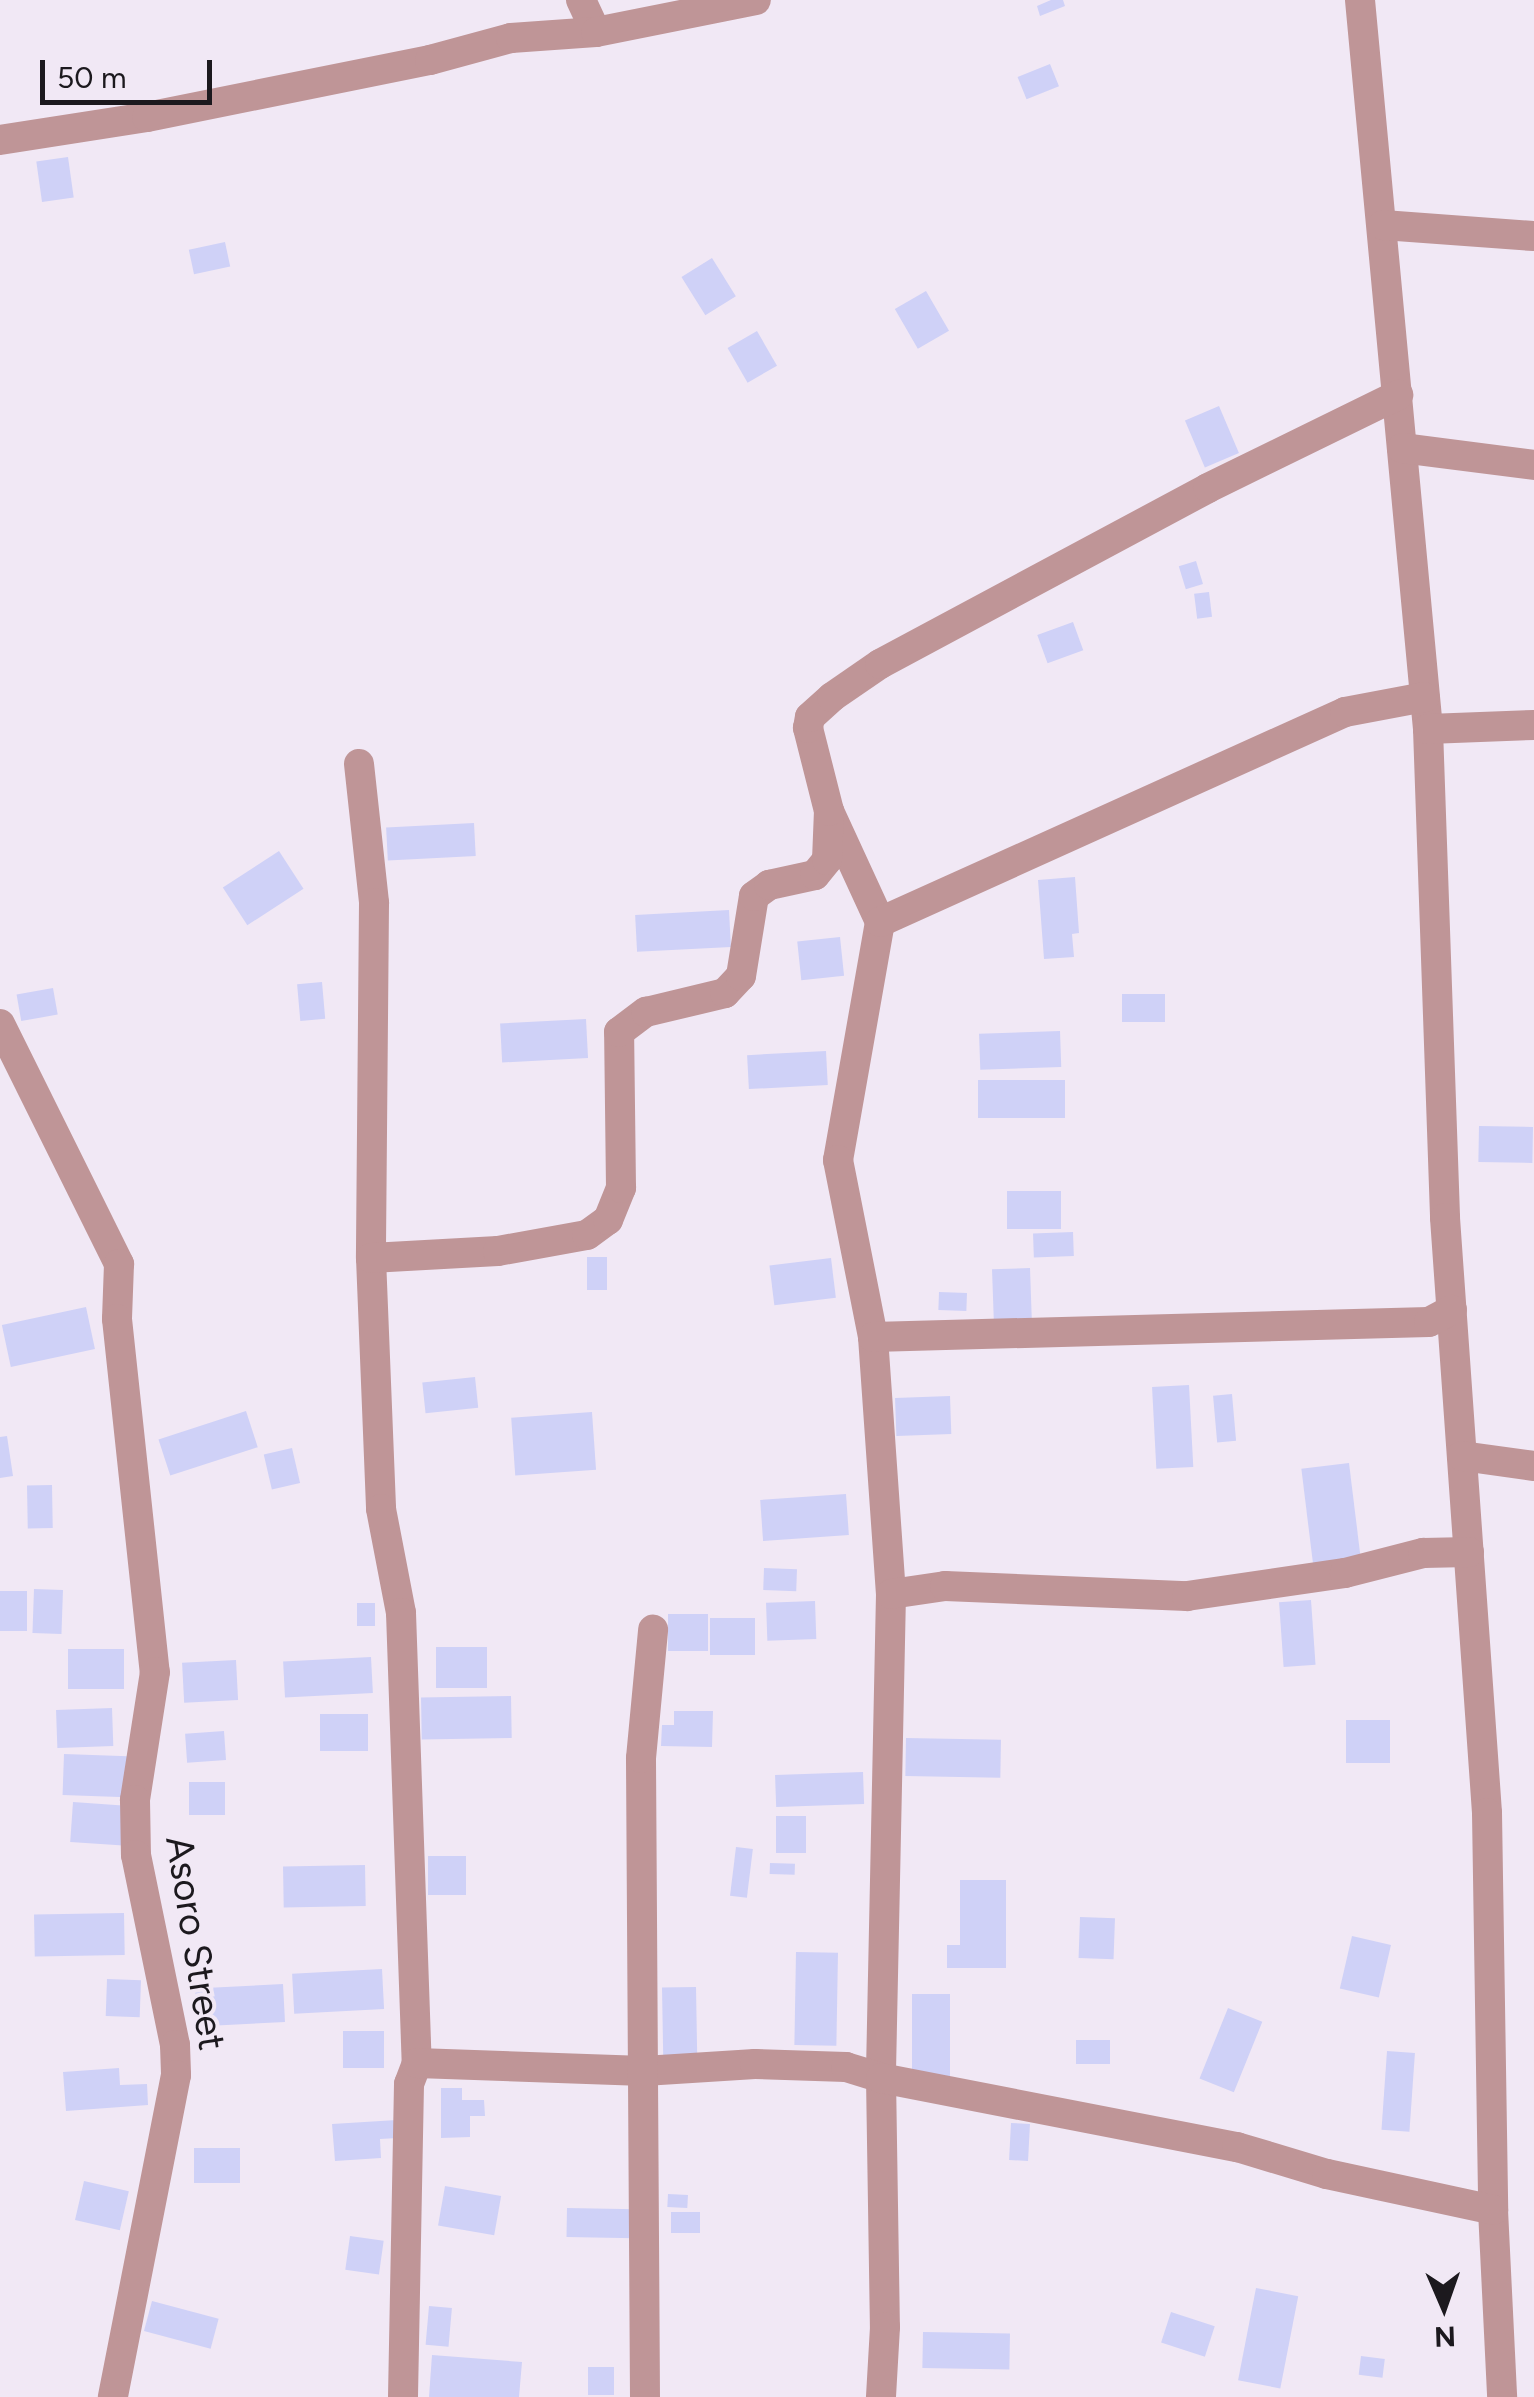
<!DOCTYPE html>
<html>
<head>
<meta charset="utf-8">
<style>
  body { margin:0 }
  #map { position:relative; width:1534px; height:2397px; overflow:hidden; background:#f1e8f5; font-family:Figtree,sans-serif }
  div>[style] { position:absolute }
  .building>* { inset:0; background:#cfd1f7; transform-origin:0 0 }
  .minor>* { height:30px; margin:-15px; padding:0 15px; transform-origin:15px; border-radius:15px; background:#bf9597 }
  span { translate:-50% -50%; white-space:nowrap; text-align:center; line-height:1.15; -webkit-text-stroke:8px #f1e8f5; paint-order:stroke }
  .street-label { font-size:38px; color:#1c191e }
  .north { position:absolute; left:1394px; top:2257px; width:100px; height:100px; -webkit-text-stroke:8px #f1e8f5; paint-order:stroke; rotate:178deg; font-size:28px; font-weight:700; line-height:40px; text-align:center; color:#1c191e }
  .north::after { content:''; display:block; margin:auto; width:35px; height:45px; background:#1c191e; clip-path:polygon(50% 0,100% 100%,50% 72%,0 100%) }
  .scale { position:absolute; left:40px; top:60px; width:172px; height:45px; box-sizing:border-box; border:5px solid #1c191e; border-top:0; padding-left:12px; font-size:30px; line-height:35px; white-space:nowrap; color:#1c191e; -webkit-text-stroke:8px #f1e8f5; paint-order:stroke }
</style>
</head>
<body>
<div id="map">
  <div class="building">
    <i style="clip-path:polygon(1051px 0,1063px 0,1065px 6px,1040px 16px,1037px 6px)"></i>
    <i style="left:1050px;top:64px;width:24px;height:35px;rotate:68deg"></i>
    <i style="left:68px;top:157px;width:41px;height:32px;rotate:82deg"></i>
    <i style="left:225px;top:242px;width:25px;height:37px;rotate:78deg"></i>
    <i style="left:712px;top:258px;width:45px;height:36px;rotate:58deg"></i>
    <i style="left:926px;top:291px;width:46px;height:36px;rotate:60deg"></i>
    <i style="left:757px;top:331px;width:40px;height:34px;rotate:60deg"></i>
    <i style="left:1219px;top:406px;width:51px;height:37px;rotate:67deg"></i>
    <i style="left:1196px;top:561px;width:24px;height:18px;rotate:73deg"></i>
    <i style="left:1209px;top:592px;width:25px;height:15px;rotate:83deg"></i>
    <i style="left:1073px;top:622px;width:30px;height:38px;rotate:70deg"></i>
    <i style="left:474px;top:823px;width:33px;height:88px;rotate:87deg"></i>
    <i style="left:279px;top:851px;width:45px;height:67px;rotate:57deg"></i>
    <i style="clip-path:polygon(1075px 877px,1079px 933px,1072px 934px,1074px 957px,1044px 959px,1038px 880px)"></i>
    <i style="left:729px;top:910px;width:37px;height:94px;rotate:87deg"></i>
    <i style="left:840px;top:937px;width:39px;height:43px;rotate:84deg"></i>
    <i style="left:322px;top:982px;width:37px;height:25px;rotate:85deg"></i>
    <i style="left:53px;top:988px;width:27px;height:37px;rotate:80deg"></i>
    <i style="left:1122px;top:994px;width:43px;height:28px"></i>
    <i style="left:586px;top:1019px;width:39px;height:86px;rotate:87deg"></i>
    <i style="left:1060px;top:1031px;width:36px;height:81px;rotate:88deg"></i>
    <i style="left:826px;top:1051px;width:34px;height:79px;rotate:87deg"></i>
    <i style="left:1065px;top:1080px;width:38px;height:87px;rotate:90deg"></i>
    <i style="left:1479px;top:1126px;width:54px;height:36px;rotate:1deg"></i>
    <i style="left:1007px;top:1191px;width:54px;height:38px"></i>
    <i style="left:1073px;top:1232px;width:24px;height:40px;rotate:88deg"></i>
    <i style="left:587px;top:1257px;width:20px;height:33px"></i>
    <i style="left:831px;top:1258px;width:40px;height:62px;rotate:83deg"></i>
    <i style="left:1030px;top:1268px;width:58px;height:38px;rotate:88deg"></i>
    <i style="left:939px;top:1292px;width:28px;height:18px;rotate:2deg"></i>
    <i style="left:86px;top:1307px;width:43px;height:86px;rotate:78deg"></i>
    <i style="left:475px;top:1377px;width:31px;height:53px;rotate:84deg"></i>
    <i style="left:1189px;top:1385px;width:82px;height:37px;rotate:87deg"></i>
    <i style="left:1232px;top:1394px;width:47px;height:19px;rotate:85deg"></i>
    <i style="left:950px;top:1396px;width:38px;height:55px;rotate:88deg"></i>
    <i style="left:246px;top:1411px;width:38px;height:92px;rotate:72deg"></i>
    <i style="left:592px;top:1412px;width:58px;height:81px;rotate:86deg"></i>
    <i style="clip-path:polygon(7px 1436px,13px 1476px,0 1478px,0 1437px)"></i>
    <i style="left:292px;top:1448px;width:36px;height:29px;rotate:77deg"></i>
    <i style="left:1349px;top:1463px;width:101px;height:48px;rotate:83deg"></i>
    <i style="left:52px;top:1485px;width:43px;height:25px;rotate:89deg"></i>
    <i style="left:846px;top:1494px;width:41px;height:86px;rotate:86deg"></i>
    <i style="left:764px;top:1568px;width:33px;height:22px;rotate:2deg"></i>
    <i style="left:34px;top:1589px;width:29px;height:44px;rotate:2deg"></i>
    <i style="left:0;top:1591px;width:27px;height:40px"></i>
    <i style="left:1311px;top:1600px;width:65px;height:32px;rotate:86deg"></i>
    <i style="left:815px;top:1601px;width:38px;height:49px;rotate:88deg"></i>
    <i style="left:357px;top:1603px;width:18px;height:23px"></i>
    <i style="left:708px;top:1614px;width:37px;height:40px;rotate:90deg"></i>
    <i style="left:710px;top:1618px;width:45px;height:37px"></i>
    <i style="left:436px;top:1647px;width:51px;height:41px"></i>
    <i style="left:124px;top:1649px;width:40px;height:56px;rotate:90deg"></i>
    <i style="left:371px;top:1657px;width:36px;height:88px;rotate:87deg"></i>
    <i style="left:236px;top:1660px;width:40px;height:54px;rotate:87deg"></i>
    <i style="left:511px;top:1696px;width:42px;height:90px;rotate:89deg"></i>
    <i style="left:112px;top:1708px;width:38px;height:56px;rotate:88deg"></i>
    <i style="clip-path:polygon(674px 1711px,713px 1711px,712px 1747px,661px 1746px,662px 1725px,674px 1725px)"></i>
    <i style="left:320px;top:1714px;width:48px;height:37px"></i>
    <i style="left:1346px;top:1720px;width:44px;height:43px"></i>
    <i style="left:224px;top:1731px;width:29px;height:39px;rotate:86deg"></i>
    <i style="left:906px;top:1738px;width:95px;height:38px;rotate:1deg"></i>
    <i style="left:64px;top:1754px;width:64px;height:41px;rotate:2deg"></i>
    <i style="left:863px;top:1772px;width:32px;height:88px;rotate:88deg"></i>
    <i style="left:189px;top:1782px;width:36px;height:33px"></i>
    <i style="left:73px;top:1802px;width:53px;height:40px;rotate:4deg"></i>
    <i style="left:776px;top:1816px;width:30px;height:37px"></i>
    <i style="left:736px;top:1847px;width:17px;height:49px;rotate:7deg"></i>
    <i style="left:428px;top:1856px;width:38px;height:39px"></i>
    <i style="left:770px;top:1863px;width:25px;height:11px;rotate:2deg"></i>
    <i style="left:365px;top:1865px;width:41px;height:82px;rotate:89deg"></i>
    <i style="clip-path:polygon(960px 1880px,1006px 1880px,1006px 1968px,947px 1968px,947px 1945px,960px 1945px)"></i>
    <i style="left:124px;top:1913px;width:42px;height:90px;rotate:89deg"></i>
    <i style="left:1080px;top:1917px;width:35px;height:41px;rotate:2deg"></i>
    <i style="left:1352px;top:1936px;width:40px;height:54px;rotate:13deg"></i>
    <i style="left:796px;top:1952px;width:42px;height:93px;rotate:1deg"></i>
    <i style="left:382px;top:1969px;width:40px;height:90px;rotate:87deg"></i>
    <i style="left:107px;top:1979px;width:34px;height:37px;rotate:2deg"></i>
    <i style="left:283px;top:1984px;width:38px;height:88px;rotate:87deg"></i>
    <i style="left:696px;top:1987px;width:70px;height:34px;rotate:89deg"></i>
    <i style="left:912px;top:1994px;width:38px;height:84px"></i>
    <i style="left:1228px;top:2008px;width:37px;height:76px;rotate:22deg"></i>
    <i style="left:343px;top:2031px;width:41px;height:37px"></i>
    <i style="left:1076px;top:2040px;width:34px;height:24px"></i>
    <i style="left:1387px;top:2051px;width:28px;height:79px;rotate:4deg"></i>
    <i style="clip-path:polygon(119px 2068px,120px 2085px,147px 2084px,148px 2105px,66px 2111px,63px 2072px)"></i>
    <i style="clip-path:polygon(441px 2088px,462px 2088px,462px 2100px,484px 2100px,485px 2116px,470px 2116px,470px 2137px,441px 2138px)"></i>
    <i style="clip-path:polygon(397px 2120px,398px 2138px,380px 2139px,381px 2158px,335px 2161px,332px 2124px)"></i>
    <i style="left:1011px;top:2123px;width:19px;height:37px;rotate:3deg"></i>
    <i style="left:240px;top:2148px;width:35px;height:46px;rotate:90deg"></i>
    <i style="left:84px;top:2181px;width:46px;height:40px;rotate:13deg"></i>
    <i style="left:445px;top:2186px;width:57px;height:40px;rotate:10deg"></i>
    <i style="left:668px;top:2194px;width:20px;height:13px;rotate:3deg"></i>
    <i style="left:567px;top:2208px;width:69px;height:29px;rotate:1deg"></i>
    <i style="left:671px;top:2212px;width:29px;height:21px"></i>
    <i style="left:350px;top:2236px;width:34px;height:34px;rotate:8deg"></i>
    <i style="left:1256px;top:2288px;width:43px;height:94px;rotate:11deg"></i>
    <i style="left:152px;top:2301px;width:69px;height:31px;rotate:15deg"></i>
    <i style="left:429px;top:2306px;width:23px;height:39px;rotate:5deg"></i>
    <i style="left:1171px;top:2312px;width:46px;height:32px;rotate:18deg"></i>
    <i style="left:923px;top:2332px;width:87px;height:36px;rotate:1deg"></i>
    <i style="clip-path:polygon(432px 2355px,522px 2362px,519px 2397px,429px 2397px)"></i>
    <i style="left:1361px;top:2356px;width:24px;height:19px;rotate:7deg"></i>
    <i style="left:588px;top:2367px;width:26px;height:28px"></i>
  </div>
  <div class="minor">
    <i style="left:581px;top:0;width:35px;rotate:65deg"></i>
    <i style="left:1360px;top:0;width:732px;rotate:84.67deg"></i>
    <i style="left:1428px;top:729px;width:489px;rotate:88deg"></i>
    <i style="left:1445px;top:1218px;width:596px;rotate:85.96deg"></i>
    <i style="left:1487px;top:1813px;width:397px;rotate:89.1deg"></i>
    <i style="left:1493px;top:2210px;width:187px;rotate:87.2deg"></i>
    <i style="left:0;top:140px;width:149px;rotate:-8.9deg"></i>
    <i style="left:147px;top:117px;width:289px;rotate:-11.4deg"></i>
    <i style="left:430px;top:60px;width:84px;rotate:-15.2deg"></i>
    <i style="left:511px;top:38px;width:85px;rotate:-4deg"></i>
    <i style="left:596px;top:32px;width:163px;rotate:-11.3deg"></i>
    <i style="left:1383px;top:225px;width:151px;rotate:4.2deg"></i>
    <i style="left:1402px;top:448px;width:133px;rotate:7.3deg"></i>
    <i style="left:1428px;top:729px;width:106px;rotate:-2.2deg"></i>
    <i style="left:359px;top:764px;width:140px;rotate:83.8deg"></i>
    <i style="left:374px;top:903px;width:355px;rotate:90.5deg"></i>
    <i style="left:371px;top:1258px;width:251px;rotate:87.7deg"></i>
    <i style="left:381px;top:1509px;width:106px;rotate:79.1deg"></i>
    <i style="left:401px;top:1613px;width:450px;rotate:88deg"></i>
    <i style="left:417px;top:2063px;width:22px;rotate:111deg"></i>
    <i style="left:409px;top:2084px;width:313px;rotate:91.1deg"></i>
    <i style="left:829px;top:811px;width:122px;rotate:65.3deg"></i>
    <i style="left:880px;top:922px;width:242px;rotate:100deg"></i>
    <i style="left:838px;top:1160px;width:180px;rotate:78.8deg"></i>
    <i style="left:873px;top:1337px;width:258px;rotate:86deg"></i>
    <i style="left:891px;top:1594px;width:484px;rotate:91.2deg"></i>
    <i style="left:881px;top:2078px;width:249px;rotate:89.1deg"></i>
    <i style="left:885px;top:2327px;width:70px;rotate:93.3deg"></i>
    <i style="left:880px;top:922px;width:510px;rotate:-24.3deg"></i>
    <i style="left:1345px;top:712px;width:81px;rotate:-10.6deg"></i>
    <i style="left:0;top:1024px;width:268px;rotate:63.6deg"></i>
    <i style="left:119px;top:1264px;width:55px;rotate:92.1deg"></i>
    <i style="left:117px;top:1319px;width:355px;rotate:83.9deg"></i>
    <i style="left:155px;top:1672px;width:130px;rotate:98.9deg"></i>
    <i style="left:135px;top:1800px;width:55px;rotate:89deg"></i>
    <i style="left:136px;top:1855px;width:194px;rotate:78.4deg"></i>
    <i style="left:175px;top:2045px;width:30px;rotate:88deg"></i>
    <i style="left:176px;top:2075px;width:328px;rotate:101.1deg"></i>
    <i style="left:371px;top:1258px;width:127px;rotate:-3.2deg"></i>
    <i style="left:498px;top:1251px;width:90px;rotate:-10.2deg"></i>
    <i style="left:587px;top:1235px;width:26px;rotate:-36deg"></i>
    <i style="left:608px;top:1220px;width:35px;rotate:-68deg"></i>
    <i style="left:621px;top:1188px;width:156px;rotate:-90.7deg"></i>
    <i style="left:619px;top:1032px;width:34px;rotate:-37deg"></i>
    <i style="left:646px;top:1012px;width:81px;rotate:-13.5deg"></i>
    <i style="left:725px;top:993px;width:23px;rotate:-47deg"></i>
    <i style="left:741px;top:976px;width:81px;rotate:-80.8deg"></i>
    <i style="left:754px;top:896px;width:19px;rotate:-36deg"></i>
    <i style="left:769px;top:885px;width:47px;rotate:-12.3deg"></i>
    <i style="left:815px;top:875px;width:19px;rotate:-51deg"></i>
    <i style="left:827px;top:860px;width:49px;rotate:-87.7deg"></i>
    <i style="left:829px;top:811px;width:86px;rotate:-104.2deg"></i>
    <i style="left:808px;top:728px;width:11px;rotate:-80deg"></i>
    <i style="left:810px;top:717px;width:30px;rotate:-42deg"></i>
    <i style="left:832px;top:697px;width:58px;rotate:-34.5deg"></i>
    <i style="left:880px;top:664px;width:372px;rotate:-28.2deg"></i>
    <i style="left:1208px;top:488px;width:212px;rotate:-26.1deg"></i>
    <i style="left:873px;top:1337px;width:556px;rotate:-1.55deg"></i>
    <i style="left:1429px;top:1322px;width:26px;rotate:-28deg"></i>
    <i style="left:1462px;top:1456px;width:73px;rotate:7.9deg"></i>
    <i style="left:891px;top:1594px;width:55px;rotate:-8.4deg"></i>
    <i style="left:945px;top:1586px;width:242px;rotate:2.4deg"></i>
    <i style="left:1187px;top:1596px;width:160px;rotate:-8.3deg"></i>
    <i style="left:1345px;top:1573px;width:81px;rotate:-14.4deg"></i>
    <i style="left:1423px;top:1553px;width:46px;rotate:-1.2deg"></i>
    <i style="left:417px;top:2063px;width:227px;rotate:2deg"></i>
    <i style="left:644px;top:2071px;width:111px;rotate:-3.6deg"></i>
    <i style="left:755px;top:2064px;width:91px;rotate:1.9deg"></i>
    <i style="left:846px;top:2067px;width:37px;rotate:17deg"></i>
    <i style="left:881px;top:2078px;width:363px;rotate:11deg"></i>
    <i style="left:1237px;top:2147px;width:94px;rotate:16.7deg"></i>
    <i style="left:1327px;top:2174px;width:170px;rotate:12.2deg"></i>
    <i style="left:645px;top:2397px;width:639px;rotate:-90.36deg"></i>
    <i style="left:641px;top:1758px;width:129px;rotate:-84.6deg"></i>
  </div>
  <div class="street-label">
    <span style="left:195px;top:1943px;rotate:81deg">Asoro Street</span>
  </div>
  <div class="north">N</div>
  <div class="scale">50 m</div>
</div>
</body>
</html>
